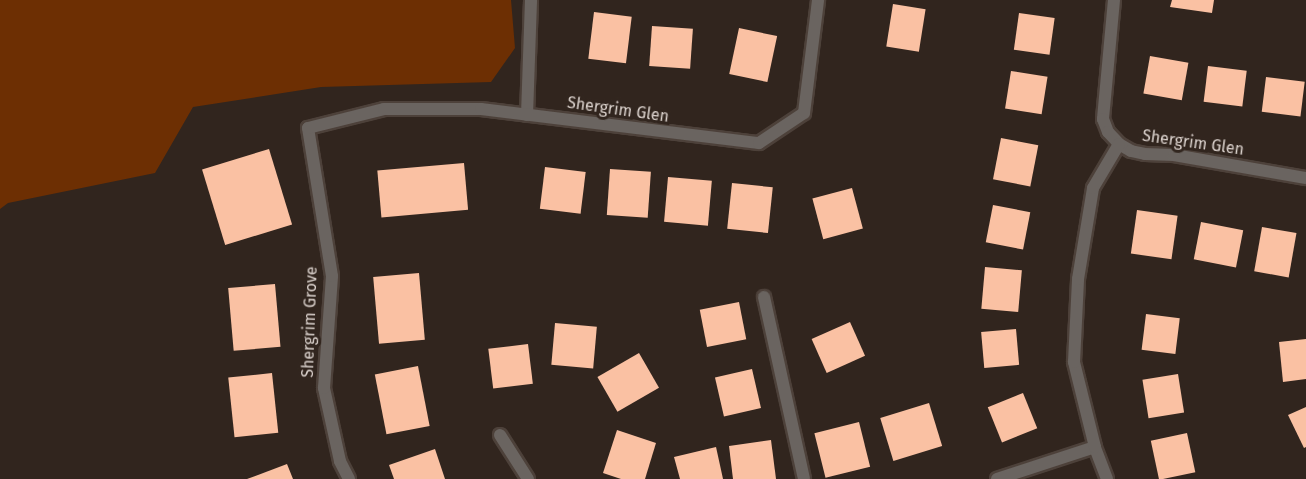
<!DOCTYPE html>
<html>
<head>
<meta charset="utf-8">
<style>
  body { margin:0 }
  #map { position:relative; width:1306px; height:479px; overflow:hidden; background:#31251e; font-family:"Fira Sans",sans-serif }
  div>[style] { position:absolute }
  .green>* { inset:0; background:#6d2f03 }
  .building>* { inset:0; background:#fac1a3; transform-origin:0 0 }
  .roads { filter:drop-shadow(2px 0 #4d413a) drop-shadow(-2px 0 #4d413a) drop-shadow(0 2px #4d413a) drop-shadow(0 -2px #4d413a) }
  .street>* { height:12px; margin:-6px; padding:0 6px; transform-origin:6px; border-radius:6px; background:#6a6460 }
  span { translate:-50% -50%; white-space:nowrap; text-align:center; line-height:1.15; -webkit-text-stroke:6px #31251e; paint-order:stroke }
  .street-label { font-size:16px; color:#ded5d0 }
</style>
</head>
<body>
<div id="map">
  <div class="green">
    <i style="clip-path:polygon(0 0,511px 0,515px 48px,491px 82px,321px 87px,193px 107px,155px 173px,8px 203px,0 209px)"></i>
  </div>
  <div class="building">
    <i style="clip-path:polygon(1172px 0,1214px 0,1212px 13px,1170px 7px)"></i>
    <i style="left:893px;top:4px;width:33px;height:43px;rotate:9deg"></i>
    <i style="left:594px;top:12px;width:38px;height:47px;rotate:7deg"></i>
    <i style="left:1019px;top:13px;width:36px;height:37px;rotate:8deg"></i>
    <i style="left:652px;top:26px;width:41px;height:40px;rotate:4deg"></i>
    <i style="left:739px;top:28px;width:39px;height:47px;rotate:12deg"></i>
    <i style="left:1150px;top:56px;width:39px;height:38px;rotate:10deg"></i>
    <i style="left:1208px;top:66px;width:39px;height:36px;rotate:7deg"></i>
    <i style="left:1011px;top:71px;width:37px;height:38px;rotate:9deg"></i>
    <i style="left:1266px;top:77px;width:39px;height:35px;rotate:7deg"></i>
    <i style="left:1001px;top:138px;width:38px;height:42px;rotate:11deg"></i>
    <i style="left:269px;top:149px;width:79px;height:70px;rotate:73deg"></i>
    <i style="left:464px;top:163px;width:47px;height:87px;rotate:85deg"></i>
    <i style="left:545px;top:167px;width:41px;height:42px;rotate:7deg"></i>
    <i style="left:610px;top:169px;width:41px;height:46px;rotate:4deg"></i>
    <i style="left:668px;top:177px;width:44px;height:45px;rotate:5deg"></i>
    <i style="left:732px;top:183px;width:41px;height:46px;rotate:6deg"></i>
    <i style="left:852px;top:188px;width:42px;height:41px;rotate:75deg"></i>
    <i style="left:993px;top:205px;width:38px;height:38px;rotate:11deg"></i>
    <i style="left:1137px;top:210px;width:41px;height:44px;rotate:8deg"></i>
    <i style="left:1201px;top:222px;width:43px;height:38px;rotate:11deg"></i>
    <i style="left:1262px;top:227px;width:35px;height:45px;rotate:10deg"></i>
    <i style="left:985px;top:267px;width:37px;height:42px;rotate:5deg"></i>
    <i style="left:419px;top:273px;width:67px;height:46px;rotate:85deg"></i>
    <i style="left:275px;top:284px;width:63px;height:47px;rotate:85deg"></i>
    <i style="left:739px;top:302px;width:38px;height:40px;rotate:79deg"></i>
    <i style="left:1146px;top:314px;width:34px;height:36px;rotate:7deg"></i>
    <i style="left:850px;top:322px;width:37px;height:42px;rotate:66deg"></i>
    <i style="left:555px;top:323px;width:42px;height:42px;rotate:5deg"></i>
    <i style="left:1016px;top:329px;width:36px;height:35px;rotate:85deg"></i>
    <i style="clip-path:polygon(1306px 339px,1306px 379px,1283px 382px,1279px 342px)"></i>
    <i style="left:528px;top:344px;width:40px;height:40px;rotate:83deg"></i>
    <i style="left:639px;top:353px;width:40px;height:48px;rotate:60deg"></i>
    <i style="left:418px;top:366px;width:61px;height:44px;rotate:79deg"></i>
    <i style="left:752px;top:369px;width:40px;height:38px;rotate:77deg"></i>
    <i style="left:272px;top:373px;width:60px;height:44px;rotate:84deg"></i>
    <i style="left:1178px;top:374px;width:39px;height:36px;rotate:81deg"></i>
    <i style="left:1023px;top:393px;width:38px;height:38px;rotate:68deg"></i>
    <i style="left:929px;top:403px;width:45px;height:51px;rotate:73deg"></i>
    <i style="clip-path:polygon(1306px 407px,1306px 447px,1304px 448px,1288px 415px)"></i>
    <i style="left:859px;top:422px;width:46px;height:46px;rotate:76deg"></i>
    <i style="clip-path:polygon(617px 430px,656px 443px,645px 479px,621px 479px,603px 473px)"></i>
    <i style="left:1187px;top:433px;width:40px;height:37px;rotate:78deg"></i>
    <i style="clip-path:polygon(771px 440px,776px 479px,733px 479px,729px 446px)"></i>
    <i style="clip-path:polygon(716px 447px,723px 479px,680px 479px,674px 457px)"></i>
    <i style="clip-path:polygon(435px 449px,445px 479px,394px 479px,389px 465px)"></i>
    <i style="clip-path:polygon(287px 464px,293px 479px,247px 479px)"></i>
  </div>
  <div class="roads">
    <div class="street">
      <i style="left:1114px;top:0;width:120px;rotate:95.3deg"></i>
      <i style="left:1103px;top:119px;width:14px;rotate:69deg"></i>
      <i style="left:1108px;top:132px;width:16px;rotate:47deg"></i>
      <i style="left:1119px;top:144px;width:14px;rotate:30deg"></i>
      <i style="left:1131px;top:151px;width:14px;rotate:12deg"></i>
      <i style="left:1145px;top:154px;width:29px;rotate:2deg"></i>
      <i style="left:1174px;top:155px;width:134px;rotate:9.9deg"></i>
      <i style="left:527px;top:115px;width:115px;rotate:-88deg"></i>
      <i style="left:764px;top:297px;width:186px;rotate:77.6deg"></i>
      <i style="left:500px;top:435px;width:52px;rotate:57.5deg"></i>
      <i style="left:349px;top:479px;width:20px;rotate:-117deg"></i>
      <i style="left:340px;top:461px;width:75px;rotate:-102.4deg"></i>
      <i style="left:324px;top:388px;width:112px;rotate:-85.9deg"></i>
      <i style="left:332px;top:276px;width:150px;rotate:-99.2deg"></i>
      <i style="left:308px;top:128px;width:78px;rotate:-14deg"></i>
      <i style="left:384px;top:109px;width:97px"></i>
      <i style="left:481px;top:109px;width:280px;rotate:7deg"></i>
      <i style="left:759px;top:143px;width:54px;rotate:-33.7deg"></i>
      <i style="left:804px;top:113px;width:114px;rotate:-82.9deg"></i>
      <i style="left:997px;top:479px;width:103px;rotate:-18.1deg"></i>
      <i style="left:1107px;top:479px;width:34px;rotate:-111deg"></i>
      <i style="left:1095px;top:447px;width:88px;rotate:-103.9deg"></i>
      <i style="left:1074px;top:362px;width:83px;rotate:-87.2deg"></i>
      <i style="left:1078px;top:279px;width:92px;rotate:-80.6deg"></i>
      <i style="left:1093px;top:188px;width:51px;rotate:-59.4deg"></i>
    </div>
  </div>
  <div class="street-label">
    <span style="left:618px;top:110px;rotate:8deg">Shergrim Glen</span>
    <span style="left:1193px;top:143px;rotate:8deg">Shergrim Glen</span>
    <span style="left:310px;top:322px;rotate:-88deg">Shergrim Grove</span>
  </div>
</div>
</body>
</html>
